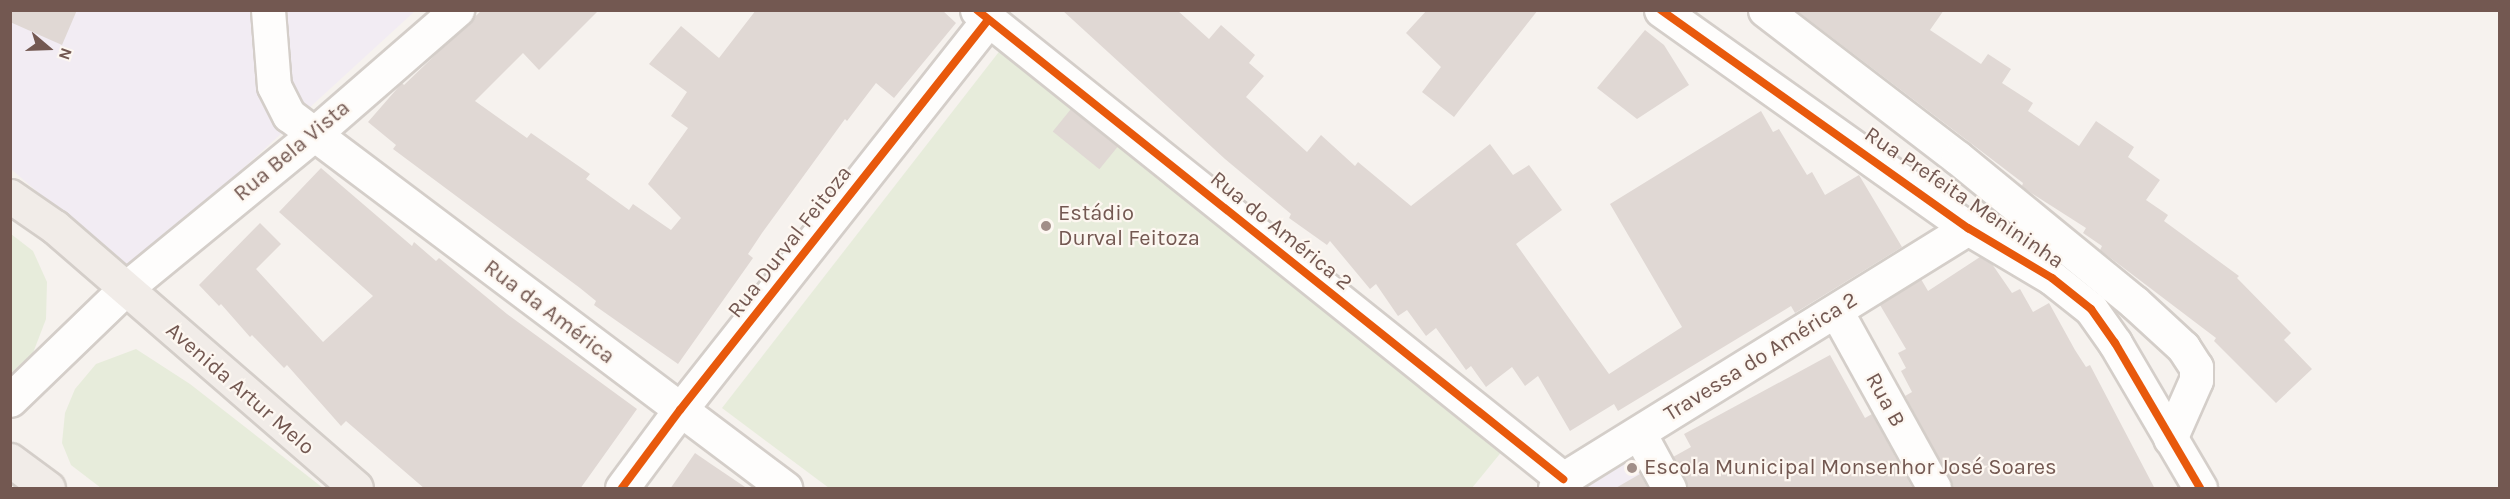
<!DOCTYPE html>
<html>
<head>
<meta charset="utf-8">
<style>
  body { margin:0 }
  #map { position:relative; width:2510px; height:499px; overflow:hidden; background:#f6f2ee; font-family:Karla,sans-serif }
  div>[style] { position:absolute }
  .education>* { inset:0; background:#f2ecf3 }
  .green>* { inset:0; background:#e7ecdb }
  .building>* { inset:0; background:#e0d8d4; transform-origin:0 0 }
  .roads { filter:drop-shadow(2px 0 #d4cec9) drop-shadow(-2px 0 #d4cec9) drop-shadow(0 2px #d4cec9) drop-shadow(0 -2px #d4cec9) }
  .minor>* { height:33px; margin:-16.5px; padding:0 16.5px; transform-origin:16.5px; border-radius:16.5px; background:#fefdfc }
  .major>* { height:33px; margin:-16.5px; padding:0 16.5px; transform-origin:16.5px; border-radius:16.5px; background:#f1ece8 }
  .cycleway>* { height:8px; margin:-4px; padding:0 4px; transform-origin:4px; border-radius:4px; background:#e8590c }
  .dots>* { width:16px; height:16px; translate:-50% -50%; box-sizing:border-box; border:3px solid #fdf7f1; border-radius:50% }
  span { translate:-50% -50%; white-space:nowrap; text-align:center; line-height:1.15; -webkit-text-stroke:4.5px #fdf7f1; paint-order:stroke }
  .street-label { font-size:22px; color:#735851 }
  .poi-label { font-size:22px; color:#735851 }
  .left { translate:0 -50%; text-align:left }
  .frame { position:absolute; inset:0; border:12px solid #735851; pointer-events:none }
  .north { position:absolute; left:18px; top:18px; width:60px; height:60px; -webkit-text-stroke:4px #fdf7f1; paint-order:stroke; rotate:109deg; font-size:16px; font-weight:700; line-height:24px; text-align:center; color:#735851 }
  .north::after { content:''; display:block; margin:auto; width:21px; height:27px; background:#735851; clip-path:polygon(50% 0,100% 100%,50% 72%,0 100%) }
</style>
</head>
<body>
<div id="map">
  <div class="education">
    <i style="clip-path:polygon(11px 11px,415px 11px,130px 272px,11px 169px)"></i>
    <i style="clip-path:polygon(1640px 448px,1662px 488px,1587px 488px)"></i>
  </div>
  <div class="green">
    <i style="clip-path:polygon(1005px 44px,1503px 450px,1472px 488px,829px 488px,722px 408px)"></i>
    <i style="clip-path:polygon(11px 234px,33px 251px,47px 282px,46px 319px,33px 353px,11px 373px)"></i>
    <i style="clip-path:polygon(136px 349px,190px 384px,323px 488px,101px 488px,71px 465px,62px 443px,65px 413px,75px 389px,96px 364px)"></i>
  </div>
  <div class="building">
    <i style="clip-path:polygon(10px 10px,77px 10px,62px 45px,10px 22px)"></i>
    <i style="clip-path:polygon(482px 10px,599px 10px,539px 70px,523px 53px,475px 101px,527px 138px,531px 133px,590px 174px,586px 179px,629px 210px,633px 204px,671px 230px,681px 218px,648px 184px,688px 128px,671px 116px,687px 92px,649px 64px,681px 26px,719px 58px,756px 10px,942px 10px,956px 23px,894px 98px,876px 83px,847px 121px,845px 119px,762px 233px,748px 254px,753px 258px,678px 364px,594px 305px,596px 301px,580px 288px,393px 149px,396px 145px,368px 122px,402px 83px,404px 85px)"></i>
    <i style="clip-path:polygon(1062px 10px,1177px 10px,1209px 39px,1221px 25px,1255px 55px,1249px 63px,1264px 76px,1246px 97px,1265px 114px,1307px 152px,1321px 135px,1355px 166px,1358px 162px,1411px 206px,1490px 144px,1513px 175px,1529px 165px,1562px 210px,1516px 244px,1609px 374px,1682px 327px,1610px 204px,1761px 111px,1773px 132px,1779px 129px,1807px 175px,1812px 172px,1825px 195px,1859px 175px,1902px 247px,1795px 313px,1791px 306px,1618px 411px,1614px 404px,1570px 431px,1538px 376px,1525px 386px,1512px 367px,1486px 387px,1471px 366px,1466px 370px,1436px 328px,1426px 336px,1407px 310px,1398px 316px,1376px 284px,1370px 289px,1330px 241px,1327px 245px,1289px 218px,1291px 214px,1225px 159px)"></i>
    <i style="clip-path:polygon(1427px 10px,1538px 10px,1454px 117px,1422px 92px,1441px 67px,1406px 33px)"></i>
    <i style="clip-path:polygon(1796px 10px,1944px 10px,1930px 30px,1981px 64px,1988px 54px,2011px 69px,2002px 83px,2033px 103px,2028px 111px,2079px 146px,2096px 121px,2134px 147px,2128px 157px,2160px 180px,2146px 200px,2168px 215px,2164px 221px,2239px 276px,2237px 278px,2291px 333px,2284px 340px,2312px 369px,2276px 403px,2214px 341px,2216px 338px,2100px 250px,2102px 246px,2083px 233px,2086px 228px,2025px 189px,2022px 186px,2023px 183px)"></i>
    <i style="clip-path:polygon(1645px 30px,1664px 45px,1689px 85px,1637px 119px,1597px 88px)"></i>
    <i style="left:1071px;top:109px;width:60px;height:29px;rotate:39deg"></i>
    <i style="clip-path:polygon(321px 168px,412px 246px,414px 242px,436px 261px,439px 258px,507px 314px,637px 409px,580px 489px,425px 489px,346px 421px,341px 426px,287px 365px,284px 368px,252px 335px,250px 337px,221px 304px,219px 306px,199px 285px,260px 223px,281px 244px,256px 269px,323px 342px,373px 296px,279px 212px)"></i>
    <i style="clip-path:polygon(1980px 257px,1992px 264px,2012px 293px,2020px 289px,2033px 312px,2049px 303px,2075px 350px,2086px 367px,2090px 365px,2155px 489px,1953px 489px,1950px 479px,1905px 396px,1912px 392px,1901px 371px,1906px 368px,1898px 353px,1906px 349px,1880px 305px,1921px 279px,1928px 291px)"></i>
    <i style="clip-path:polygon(1830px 355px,1865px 418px,1872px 414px,1913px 489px,1688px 489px,1673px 457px,1691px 447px,1684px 434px)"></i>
    <i style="clip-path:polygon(695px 453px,711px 464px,748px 489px,670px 489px)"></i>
    <i style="clip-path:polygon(1640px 474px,1648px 489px,1614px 489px)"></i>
  </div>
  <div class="roads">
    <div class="minor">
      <i style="left:268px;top:10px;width:76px;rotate:85.5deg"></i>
      <i style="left:274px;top:86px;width:33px;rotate:63deg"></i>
      <i style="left:289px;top:115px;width:621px;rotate:36.94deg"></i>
      <i style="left:977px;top:10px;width:751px;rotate:38.67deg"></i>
      <i style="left:1661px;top:10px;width:377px;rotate:35.4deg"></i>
      <i style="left:1968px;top:228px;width:98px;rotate:30.8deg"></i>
      <i style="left:2052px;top:278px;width:50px;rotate:38.5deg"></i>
      <i style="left:2091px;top:309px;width:42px;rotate:54.8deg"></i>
      <i style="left:2115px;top:343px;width:168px;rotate:59.6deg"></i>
      <i style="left:1765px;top:10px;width:243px;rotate:37.5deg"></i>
      <i style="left:1958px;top:158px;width:227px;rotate:39.3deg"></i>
      <i style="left:2134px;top:302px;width:67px;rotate:42.6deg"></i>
      <i style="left:2183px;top:347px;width:24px;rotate:57deg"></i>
      <i style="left:2196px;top:367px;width:13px;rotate:90deg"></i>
      <i style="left:2196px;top:380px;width:64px;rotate:113.8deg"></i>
      <i style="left:1836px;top:311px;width:202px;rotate:61deg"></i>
      <i style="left:10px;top:400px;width:160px;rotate:-44deg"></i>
      <i style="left:125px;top:289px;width:243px;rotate:-39.3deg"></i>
      <i style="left:313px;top:135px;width:191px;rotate:-41deg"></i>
      <i style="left:1639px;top:433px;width:63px;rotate:61.4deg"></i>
      <i style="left:622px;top:488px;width:97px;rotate:-53.4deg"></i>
      <i style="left:680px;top:410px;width:497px;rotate:-51.7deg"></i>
      <i style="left:1555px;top:488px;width:12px;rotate:-48deg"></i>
      <i style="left:1563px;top:479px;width:476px;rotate:-31.8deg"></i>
    </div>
    <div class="major">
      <i style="left:10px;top:196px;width:55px;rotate:34.6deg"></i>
      <i style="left:55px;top:227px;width:398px;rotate:40.9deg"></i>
      <i style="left:10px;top:460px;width:47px;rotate:36.4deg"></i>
    </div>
  </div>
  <div class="cycleway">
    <i style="left:977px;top:10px;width:751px;rotate:38.67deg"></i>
    <i style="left:1661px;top:10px;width:377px;rotate:35.4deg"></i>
    <i style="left:1968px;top:228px;width:98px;rotate:30.8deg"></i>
    <i style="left:2052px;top:278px;width:50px;rotate:38.5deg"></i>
    <i style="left:2091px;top:309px;width:42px;rotate:54.8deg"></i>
    <i style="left:2115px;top:343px;width:168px;rotate:59.6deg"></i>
    <i style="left:622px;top:488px;width:97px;rotate:-53.4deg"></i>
    <i style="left:680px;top:410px;width:497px;rotate:-51.7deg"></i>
  </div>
  <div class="dots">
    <i style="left:1046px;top:226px;background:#a18e88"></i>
    <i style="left:1632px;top:468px;background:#a18e88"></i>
  </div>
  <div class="street-label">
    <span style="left:292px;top:151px;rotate:-40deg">Rua Bela Vista</span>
    <span style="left:1964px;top:198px;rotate:34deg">Rua Prefeita Menininha</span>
    <span style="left:1281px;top:231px;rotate:39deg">Rua do América 2</span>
    <span style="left:790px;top:242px;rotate:-52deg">Rua Durval Feitoza</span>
    <span style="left:549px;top:312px;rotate:37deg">Rua da América</span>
    <span style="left:1761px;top:357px;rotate:-32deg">Travessa do América 2</span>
    <span style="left:240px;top:389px;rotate:41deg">Avenida Artur Melo</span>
    <span style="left:1885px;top:400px;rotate:61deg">Rua B</span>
  </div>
  <div class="poi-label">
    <span class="left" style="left:1058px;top:226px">Estádio<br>Durval Feitoza</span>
    <span class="left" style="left:1644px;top:468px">Escola Municipal Monsenhor José Soares</span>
  </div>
  <div class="frame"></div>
  <div class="north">N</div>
</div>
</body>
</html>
